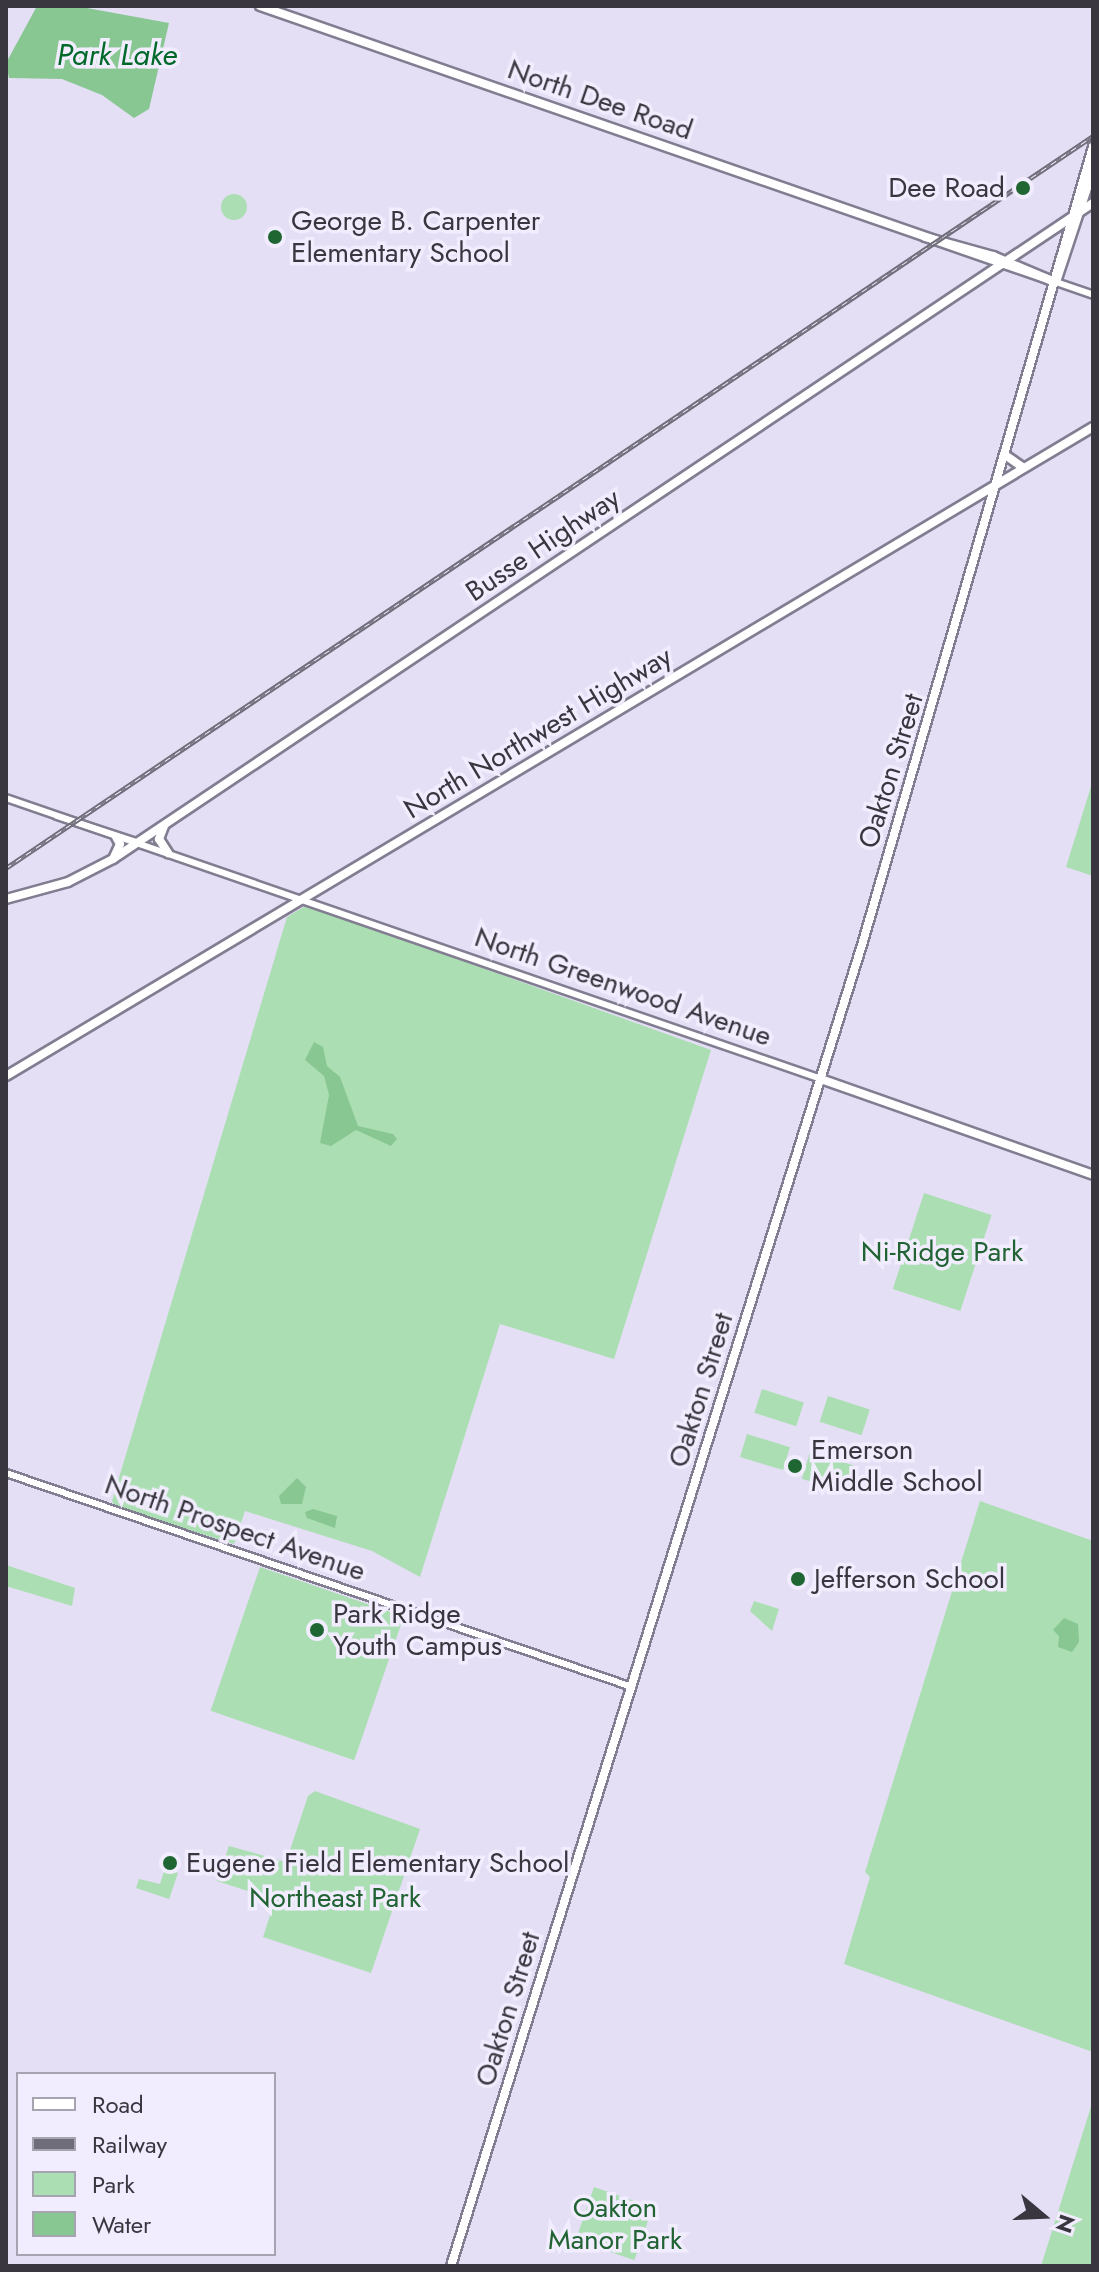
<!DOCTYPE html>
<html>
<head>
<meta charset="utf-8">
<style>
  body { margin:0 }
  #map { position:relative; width:1099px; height:2272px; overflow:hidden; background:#e4dff5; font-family:Jost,sans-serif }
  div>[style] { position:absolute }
  .green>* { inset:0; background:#acdeb3; transform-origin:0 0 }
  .round { border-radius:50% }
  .water>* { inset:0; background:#88c792 }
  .roads { filter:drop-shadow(2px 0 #827d91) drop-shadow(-2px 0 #827d91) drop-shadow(0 2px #827d91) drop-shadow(0 -2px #827d91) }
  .minor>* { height:6px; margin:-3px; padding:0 3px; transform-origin:3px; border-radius:3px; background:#fff }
  .major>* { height:8px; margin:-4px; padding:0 4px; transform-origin:4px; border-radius:4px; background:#fff }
  .rail>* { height:5px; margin-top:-2.5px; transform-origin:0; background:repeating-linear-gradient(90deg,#f1edfe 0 6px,#706d7a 0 12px); box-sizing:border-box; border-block:2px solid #706d7a }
  .dots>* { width:22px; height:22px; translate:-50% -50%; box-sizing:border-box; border:4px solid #f1edfe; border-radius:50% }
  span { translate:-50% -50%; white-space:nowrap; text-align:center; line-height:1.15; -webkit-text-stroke:7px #f1edfe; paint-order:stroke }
  .street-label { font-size:28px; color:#39363f }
  .poi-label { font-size:28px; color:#39363f }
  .right { translate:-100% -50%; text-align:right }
  .left { translate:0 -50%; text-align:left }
  .park-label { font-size:28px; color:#216332 }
  .water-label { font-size:30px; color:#00692a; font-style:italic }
  .frame { position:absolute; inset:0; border:8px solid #39363f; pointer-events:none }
  .legend { position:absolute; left:16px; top:2072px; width:260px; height:184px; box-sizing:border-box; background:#f1edfe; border:2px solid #a7a4b2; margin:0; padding:10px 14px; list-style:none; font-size:24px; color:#39363f }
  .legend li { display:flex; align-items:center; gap:16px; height:40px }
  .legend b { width:40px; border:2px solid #a7a4b2 }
  .north { position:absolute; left:1003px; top:2176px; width:80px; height:80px; -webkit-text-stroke:6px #f1edfe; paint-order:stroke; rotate:109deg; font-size:22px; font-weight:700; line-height:32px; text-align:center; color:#39363f }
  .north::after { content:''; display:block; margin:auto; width:28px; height:36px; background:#39363f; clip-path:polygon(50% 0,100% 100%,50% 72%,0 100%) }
</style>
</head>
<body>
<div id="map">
  <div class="green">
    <i class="round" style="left:221px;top:194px;width:26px;height:26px"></i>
    <i style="clip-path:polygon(1093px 780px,1093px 876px,1066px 867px)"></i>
    <i style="clip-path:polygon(307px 905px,711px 1050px,614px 1359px,500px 1324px,420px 1577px,372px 1551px,245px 1511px,234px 1544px,115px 1507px,112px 1501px,287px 917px)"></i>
    <i style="left:924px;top:1193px;width:71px;height:101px;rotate:18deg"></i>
    <i style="left:762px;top:1389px;width:44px;height:25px;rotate:18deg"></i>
    <i style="left:828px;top:1396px;width:44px;height:27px;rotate:18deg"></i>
    <i style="left:747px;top:1434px;width:45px;height:24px;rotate:17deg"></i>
    <i style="left:810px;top:1452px;width:45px;height:28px;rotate:17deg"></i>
    <i style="clip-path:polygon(980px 1501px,1093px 1541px,1093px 2052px,844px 1964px,870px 1877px,865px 1872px)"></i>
    <i style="clip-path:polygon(6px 1565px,75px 1588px,72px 1606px,6px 1586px)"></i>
    <i style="left:260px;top:1567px;width:152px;height:152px;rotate:19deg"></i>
    <i style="clip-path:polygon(754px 1601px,779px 1609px,772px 1631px,750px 1611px)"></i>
    <i style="clip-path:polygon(315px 1791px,420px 1829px,371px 1973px,263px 1937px,275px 1900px,217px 1881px,229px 1846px,286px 1862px,308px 1796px)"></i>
    <i style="clip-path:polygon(165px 1868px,178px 1873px,169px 1899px,136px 1888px,139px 1879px,160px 1884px)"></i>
    <i style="clip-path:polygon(1093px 2100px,1093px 2266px,1041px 2266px)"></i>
    <i style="left:594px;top:2187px;width:62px;height:56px;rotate:19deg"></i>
  </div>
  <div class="water">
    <i style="clip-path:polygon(37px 6px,76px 6px,169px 23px,149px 109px,134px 118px,102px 95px,62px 79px,9px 78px,6px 63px)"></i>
    <i style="clip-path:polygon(314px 1042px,323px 1047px,327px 1066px,340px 1077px,358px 1126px,393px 1134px,397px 1139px,391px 1146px,356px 1130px,331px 1146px,320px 1143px,329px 1095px,324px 1076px,305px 1060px)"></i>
    <i style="clip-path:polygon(297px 1478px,306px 1487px,302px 1504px,281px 1504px,279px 1496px)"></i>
    <i style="clip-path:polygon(313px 1509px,337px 1516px,335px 1528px,307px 1518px,305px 1512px)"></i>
    <i style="clip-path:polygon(1064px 1618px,1078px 1624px,1079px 1642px,1072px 1652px,1058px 1647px,1059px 1636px,1053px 1630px)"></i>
  </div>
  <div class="roads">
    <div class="minor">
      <i style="left:1056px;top:282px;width:39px;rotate:19deg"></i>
      <i style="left:6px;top:798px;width:862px;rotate:19.02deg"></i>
      <i style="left:57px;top:816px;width:83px;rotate:18.2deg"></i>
      <i style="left:6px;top:1473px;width:662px;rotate:18.87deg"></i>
    </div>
    <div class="major">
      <i style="left:260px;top:6px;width:842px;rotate:19.12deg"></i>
      <i style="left:925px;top:237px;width:71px;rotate:15.6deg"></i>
      <i style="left:993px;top:256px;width:67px;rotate:22.8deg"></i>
      <i style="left:1056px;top:282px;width:118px;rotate:-71.7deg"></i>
      <i style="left:1008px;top:457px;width:19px;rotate:35deg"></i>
      <i style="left:164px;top:826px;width:14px;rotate:111deg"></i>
      <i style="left:159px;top:839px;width:17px;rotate:57deg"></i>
      <i style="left:114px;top:857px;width:14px;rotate:-65deg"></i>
      <i style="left:120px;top:844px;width:8px;rotate:-120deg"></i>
      <i style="left:6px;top:899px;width:64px;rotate:-15.3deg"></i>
      <i style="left:68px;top:882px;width:51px;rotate:-27.1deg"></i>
      <i style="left:113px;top:859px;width:1179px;rotate:-33.8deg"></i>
      <i style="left:6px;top:1076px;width:1266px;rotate:-30.84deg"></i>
      <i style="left:821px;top:1079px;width:288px;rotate:19.4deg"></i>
      <i style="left:451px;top:2266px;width:1383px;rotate:-72.72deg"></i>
      <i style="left:862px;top:945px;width:831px;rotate:-73.86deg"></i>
    </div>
  </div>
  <div class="rail">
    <i style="left:6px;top:868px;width:1310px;rotate:-33.96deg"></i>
  </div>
  <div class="dots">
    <i style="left:1023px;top:188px;background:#1f6632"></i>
    <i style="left:275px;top:237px;background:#1f6632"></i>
    <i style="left:795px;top:1466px;background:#1f6632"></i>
    <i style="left:798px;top:1579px;background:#1f6632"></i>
    <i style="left:317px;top:1630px;background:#1f6632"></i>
    <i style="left:170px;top:1863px;background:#1f6632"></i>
  </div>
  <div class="street-label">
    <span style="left:600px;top:100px;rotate:19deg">North Dee Road</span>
    <span style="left:543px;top:545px;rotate:-34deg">Busse Highway</span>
    <span style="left:538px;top:733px;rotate:-31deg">North Northwest Highway</span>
    <span style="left:891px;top:771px;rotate:-73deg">Oakton Street</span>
    <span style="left:623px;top:987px;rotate:19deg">North Greenwood Avenue</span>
    <span style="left:701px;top:1390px;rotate:-73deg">Oakton Street</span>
    <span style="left:235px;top:1528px;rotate:19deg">North Prospect Avenue</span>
    <span style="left:508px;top:2009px;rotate:-73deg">Oakton Street</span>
  </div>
  <div class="poi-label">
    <span class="right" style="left:1005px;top:188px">Dee Road</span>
    <span class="left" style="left:291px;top:237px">George B. Carpenter<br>Elementary School</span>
    <span class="left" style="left:811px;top:1466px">Emerson<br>Middle School</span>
    <span class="left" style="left:814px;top:1579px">Jefferson School</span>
    <span class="left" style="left:333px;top:1630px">Park Ridge<br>Youth Campus</span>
    <span class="left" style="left:186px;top:1863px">Eugene Field Elementary School</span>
  </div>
  <div class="park-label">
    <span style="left:942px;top:1252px">Ni-Ridge Park</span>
    <span style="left:335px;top:1898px">Northeast Park</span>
    <span style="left:615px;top:2224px">Oakton<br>Manor Park</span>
  </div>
  <div class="water-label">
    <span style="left:117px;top:55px">Park Lake</span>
  </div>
  <div class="frame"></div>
  <ul class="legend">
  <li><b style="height:10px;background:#fff"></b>Road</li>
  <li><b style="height:10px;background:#706d7a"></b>Railway</li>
  <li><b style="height:22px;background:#acdeb3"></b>Park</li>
  <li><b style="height:22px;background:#88c792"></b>Water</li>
  </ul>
  <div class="north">N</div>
</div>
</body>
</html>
